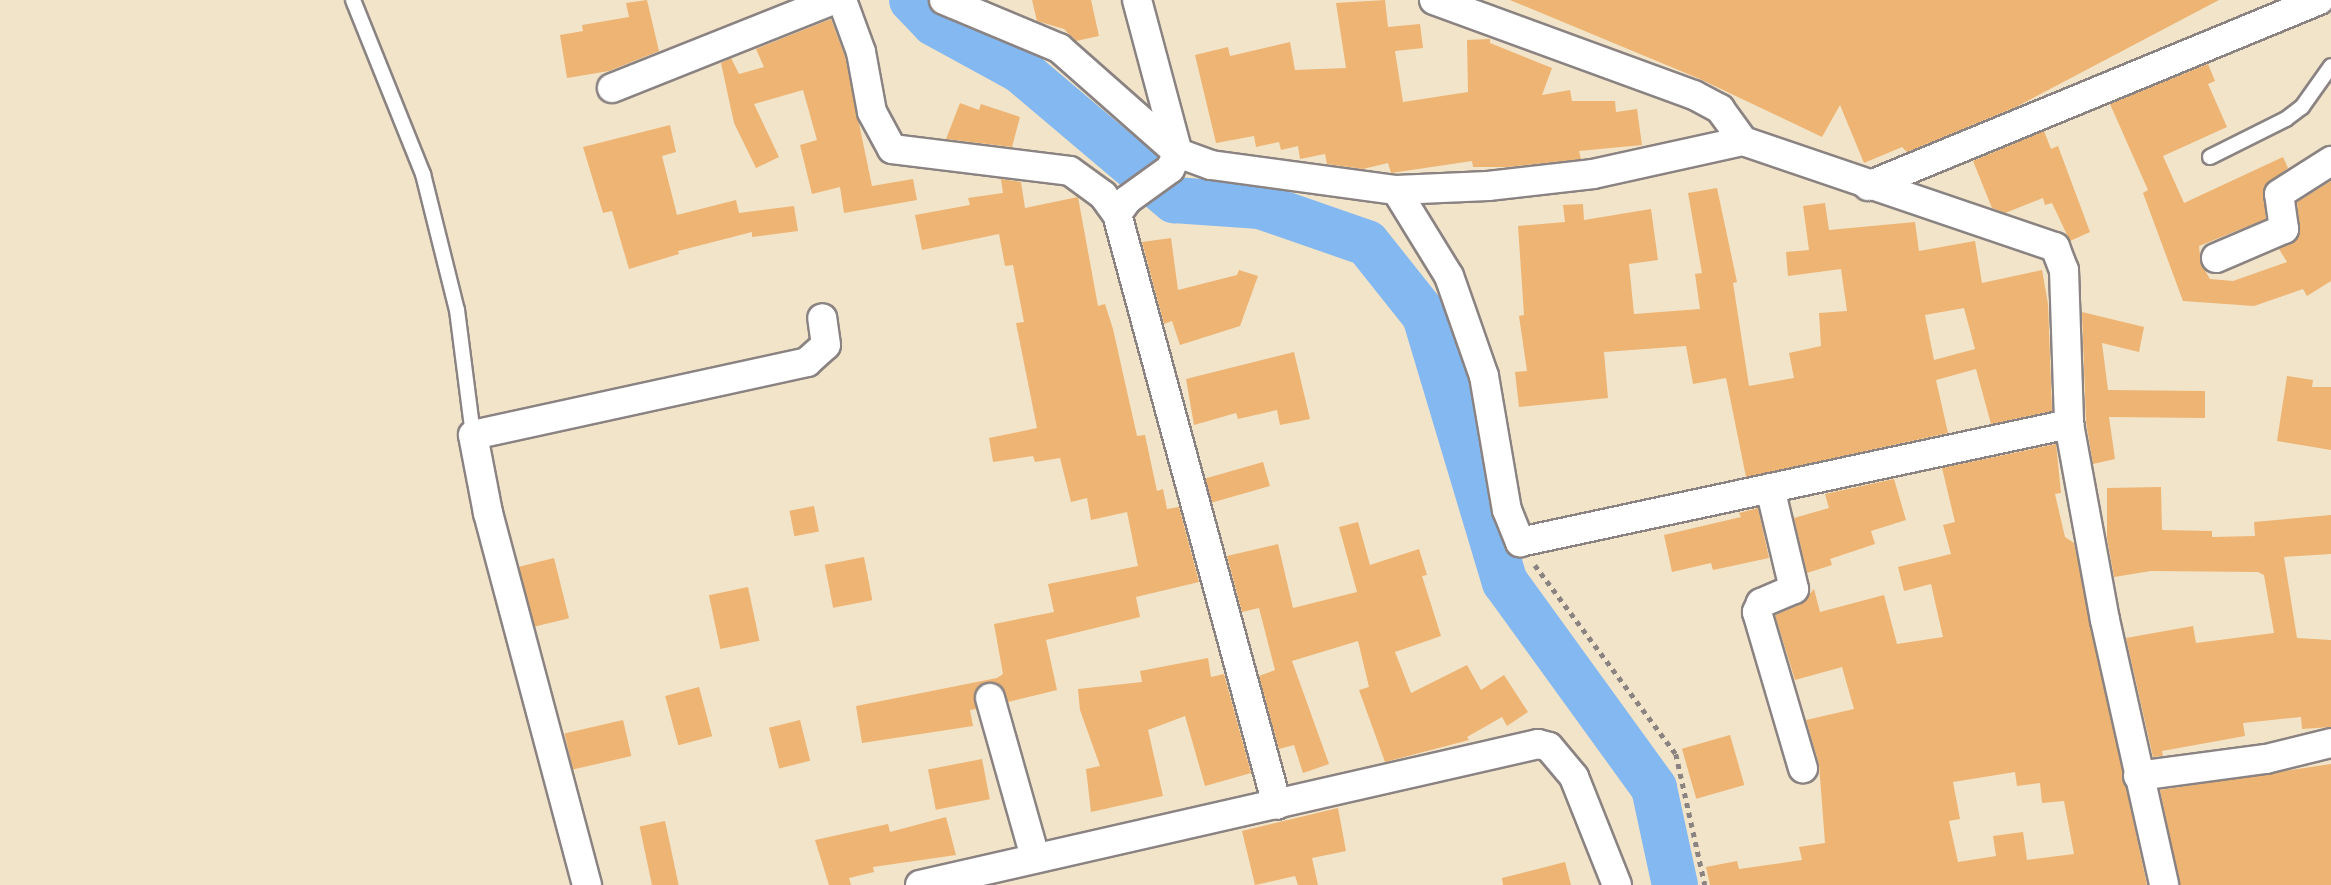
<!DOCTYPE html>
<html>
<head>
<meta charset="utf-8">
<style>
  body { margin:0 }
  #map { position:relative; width:2331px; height:885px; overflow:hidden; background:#f2e4c9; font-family:Sriracha,sans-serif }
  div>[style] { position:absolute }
  .river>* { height:46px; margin:-23px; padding:0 23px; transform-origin:23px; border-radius:23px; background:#83b8f1 }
  .building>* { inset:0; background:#edb473; transform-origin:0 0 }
  .path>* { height:4.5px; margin-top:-2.25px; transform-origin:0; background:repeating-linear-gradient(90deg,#8a8382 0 5px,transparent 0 10px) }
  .roads { filter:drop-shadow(2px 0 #8a8382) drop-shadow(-2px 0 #8a8382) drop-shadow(0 2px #8a8382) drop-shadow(0 -2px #8a8382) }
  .lane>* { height:14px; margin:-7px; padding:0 7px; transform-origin:7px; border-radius:7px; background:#fff }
  .street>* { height:28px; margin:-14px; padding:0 14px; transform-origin:14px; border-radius:14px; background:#fff }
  span { translate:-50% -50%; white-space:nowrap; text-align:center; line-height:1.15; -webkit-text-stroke:7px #fff; paint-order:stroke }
</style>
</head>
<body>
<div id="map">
  <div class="river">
    <i style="left:912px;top:0;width:32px;rotate:46deg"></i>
    <i style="left:934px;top:23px;width:98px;rotate:28.7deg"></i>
    <i style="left:1020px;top:70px;width:202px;rotate:40.2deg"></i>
    <i style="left:1174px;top:200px;width:86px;rotate:4deg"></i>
    <i style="left:1260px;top:206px;width:113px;rotate:19.1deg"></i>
    <i style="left:1367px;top:243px;width:93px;rotate:51.5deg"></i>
    <i style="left:1425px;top:316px;width:278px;rotate:73.3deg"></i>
    <i style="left:1505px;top:582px;width:254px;rotate:54.1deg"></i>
    <i style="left:1654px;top:788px;width:99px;rotate:77.8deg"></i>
  </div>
  <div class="building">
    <i style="clip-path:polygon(647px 0,659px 51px,609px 71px,567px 78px,560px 35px,583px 31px,582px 25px,629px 17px,626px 3px)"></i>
    <i style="clip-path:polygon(1032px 0,1091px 0,1099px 36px,1076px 41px,1064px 29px,1037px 21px)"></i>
    <i style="clip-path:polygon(1385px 0,1388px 27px,1420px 24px,1423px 48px,1395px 51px,1403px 102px,1468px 92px,1467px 40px,1490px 39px,1490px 43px,1552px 68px,1542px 95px,1570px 90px,1572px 101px,1615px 101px,1616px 112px,1637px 109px,1642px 145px,1579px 151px,1581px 159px,1508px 167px,1473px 167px,1472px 161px,1391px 173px,1388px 163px,1363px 169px,1327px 164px,1325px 154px,1300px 159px,1298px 146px,1281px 150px,1279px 142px,1256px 147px,1254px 136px,1216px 143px,1195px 55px,1228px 47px,1230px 56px,1290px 42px,1295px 70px,1346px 68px,1336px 3px)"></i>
    <i style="clip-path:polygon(1510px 0,2219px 0,2018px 106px,1907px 152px,1902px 147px,1864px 163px,1840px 105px,1822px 137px,1700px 79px)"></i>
    <i style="clip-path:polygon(831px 19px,845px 56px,872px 186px,913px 179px,917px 200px,844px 213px,840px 187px,812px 194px,800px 145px,817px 140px,803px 90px,754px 104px,779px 157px,756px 168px,734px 123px,721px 63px,731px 58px,739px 74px,764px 67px,756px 49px)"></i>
    <i style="clip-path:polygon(2208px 64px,2215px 81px,2208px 84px,2227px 127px,2163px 156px,2184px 203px,2283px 157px,2288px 168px,2264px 188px,2266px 219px,2199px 246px,2201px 264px,2210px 279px,2233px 281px,2287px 262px,2279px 249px,2300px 234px,2297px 202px,2331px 181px,2331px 281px,2307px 296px,2303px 289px,2254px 306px,2183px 301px,2143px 193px,2148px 190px,2110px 104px)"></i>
    <i style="clip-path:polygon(960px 103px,979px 110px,981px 104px,1020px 117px,1012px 147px,946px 139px)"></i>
    <i style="clip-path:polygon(670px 125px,676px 152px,662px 156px,677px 215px,736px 200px,739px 213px,794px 206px,798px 231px,752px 237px,752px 232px,678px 251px,679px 254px,629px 269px,612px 211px,603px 213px,583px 147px)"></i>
    <i style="clip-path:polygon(2044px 131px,2051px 149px,2058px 146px,2090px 232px,2070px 241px,2052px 203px,2045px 205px,2043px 198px,2005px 213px,1992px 208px,1973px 161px)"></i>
    <i style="clip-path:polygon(1001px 179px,1021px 182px,1025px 208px,1078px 197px,1098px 306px,1105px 304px,1113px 329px,1137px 436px,1145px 435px,1157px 491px,1163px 489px,1167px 509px,1179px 507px,1199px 582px,1136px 597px,1140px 617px,1046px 640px,1057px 690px,1008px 702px,1001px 686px,986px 682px,974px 693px,976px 709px,970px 710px,973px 726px,862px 743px,856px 706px,997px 678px,1003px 674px,994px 624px,1054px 612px,1048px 584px,1138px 566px,1127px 512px,1091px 520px,1087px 498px,1071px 502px,1060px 458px,1035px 462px,1033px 456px,993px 462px,989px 438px,1037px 428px,1016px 323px,1024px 322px,1013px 265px,1005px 266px,999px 234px,922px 250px,915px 215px,970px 205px,968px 198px,1003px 193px)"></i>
    <i style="clip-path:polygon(evenodd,1717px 188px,1737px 282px,1733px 283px,1749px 386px,1794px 378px,1789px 353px,1821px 346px,1819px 313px,1847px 311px,1841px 269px,1788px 276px,1786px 252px,1809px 250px,1803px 206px,1825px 203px,1829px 230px,1915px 222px,1919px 251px,1975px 241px,1982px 283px,2042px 270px,2048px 304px,2052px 411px,1991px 424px,1976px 369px,1936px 380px,1948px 433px,1746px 477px,1726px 378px,1693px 384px,1686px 346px,1604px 352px,1608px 398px,1519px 407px,1515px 372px,1527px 371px,1519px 316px,1524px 315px,1518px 226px,1565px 222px,1563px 205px,1583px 204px,1584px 220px,1651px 209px,1658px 260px,1629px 264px,1634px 314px,1700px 309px,1695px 274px,1702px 273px,1688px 193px,1717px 188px,1964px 308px,1975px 349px,1934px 360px,1925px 315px,1964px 308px)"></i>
    <i style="clip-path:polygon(1171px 238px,1178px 290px,1237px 275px,1239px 270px,1258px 276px,1240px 326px,1180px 345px,1172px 321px,1164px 324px,1142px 242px)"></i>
    <i style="clip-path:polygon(2082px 312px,2144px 327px,2139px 352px,2102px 343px,2108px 390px,2205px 391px,2205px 418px,2109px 417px,2115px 459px,2093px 464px,2086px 422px)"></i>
    <i style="clip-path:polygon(1294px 352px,1310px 419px,1280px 425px,1277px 410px,1238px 419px,1236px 413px,1194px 425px,1186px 379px)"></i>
    <i style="clip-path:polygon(2287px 376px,2313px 380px,2312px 387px,2331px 387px,2331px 450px,2277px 441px)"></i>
    <i style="clip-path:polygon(evenodd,2056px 444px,2061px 493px,2055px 494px,2065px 537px,2074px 543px,2147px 885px,1710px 885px,1706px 867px,1737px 861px,1739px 869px,1802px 860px,1799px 847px,1825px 843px,1819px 764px,1806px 720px,1854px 709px,1842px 667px,1795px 680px,1775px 615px,1801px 604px,1814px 589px,1820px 612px,1884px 595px,1897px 644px,1943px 637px,1931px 584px,1904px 591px,1898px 567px,1951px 554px,1943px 525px,1955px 522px,1942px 468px,2056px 444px,2015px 772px,2017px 786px,2040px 783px,2042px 803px,2064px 801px,2074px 854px,2027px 860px,2023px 832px,1993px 836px,1996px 856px,1958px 862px,1949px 821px,1960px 819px,1953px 782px,2015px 772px)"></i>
    <i style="left:1263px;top:462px;width:25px;height:60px;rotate:74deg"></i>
    <i style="clip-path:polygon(1894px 479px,1906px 520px,1871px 531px,1875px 544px,1830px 559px,1832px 565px,1807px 573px,1794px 518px,1829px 508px,1825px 494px)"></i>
    <i style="clip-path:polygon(2161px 487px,2162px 530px,2212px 531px,2212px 537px,2255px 536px,2254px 522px,2331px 515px,2331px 554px,2284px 557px,2297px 638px,2331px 640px,2331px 727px,2302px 729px,2301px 717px,2243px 723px,2245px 736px,2162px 751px,2163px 756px,2153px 757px,2126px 638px,2193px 626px,2196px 643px,2274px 633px,2264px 575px,2258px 572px,2151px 571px,2114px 577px,2107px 538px,2107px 488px)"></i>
    <i style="left:814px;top:506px;width:26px;height:25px;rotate:79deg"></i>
    <i style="clip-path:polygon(1758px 508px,1769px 558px,1713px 570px,1711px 563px,1672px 572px,1664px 535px,1741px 517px,1739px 513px)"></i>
    <i style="clip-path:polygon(1358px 522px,1370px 565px,1419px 549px,1427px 575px,1422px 576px,1441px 636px,1395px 652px,1411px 693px,1467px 665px,1481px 690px,1504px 675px,1528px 712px,1507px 726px,1502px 717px,1467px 737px,1469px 740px,1385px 762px,1359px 690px,1369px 687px,1358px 641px,1292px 661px,1329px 764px,1303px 773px,1294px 745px,1279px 749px,1259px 676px,1275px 670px,1259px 608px,1242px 612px,1227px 556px,1278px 544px,1293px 608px,1357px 592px,1339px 527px)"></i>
    <i style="left:864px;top:557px;width:44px;height:40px;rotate:79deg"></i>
    <i style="left:554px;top:558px;width:62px;height:36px;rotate:76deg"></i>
    <i style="left:748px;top:587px;width:55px;height:40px;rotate:78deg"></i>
    <i style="clip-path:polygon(1208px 658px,1211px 677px,1224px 674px,1251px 773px,1205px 786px,1185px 716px,1148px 730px,1163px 796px,1091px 812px,1086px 769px,1100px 766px,1080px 710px,1078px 689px,1142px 682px,1140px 671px)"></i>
    <i style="left:699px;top:687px;width:51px;height:35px;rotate:75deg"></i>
    <i style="left:623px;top:720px;width:37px;height:60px;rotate:77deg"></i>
    <i style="left:800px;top:720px;width:42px;height:32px;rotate:76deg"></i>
    <i style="left:1730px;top:735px;width:52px;height:50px;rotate:74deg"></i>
    <i style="left:982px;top:759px;width:41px;height:55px;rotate:79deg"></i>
    <i style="clip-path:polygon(2331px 764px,2331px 885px,2180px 885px,2160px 790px)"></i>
    <i style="clip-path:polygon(1338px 808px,1346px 851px,1312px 858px,1318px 885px,1298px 885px,1295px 876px,1255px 885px,1242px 831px)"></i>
    <i style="clip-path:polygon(946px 817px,956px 855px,873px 867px,874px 872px,849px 878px,851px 885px,829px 885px,815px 840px,888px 824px,890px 832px)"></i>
    <i style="left:665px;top:821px;width:66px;height:26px;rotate:78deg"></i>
    <i style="clip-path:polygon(1565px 862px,1571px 885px,1503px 885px,1502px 878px)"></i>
  </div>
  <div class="path">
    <i style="left:1535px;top:565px;width:236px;rotate:53.3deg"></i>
    <i style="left:1676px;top:754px;width:134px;rotate:77.5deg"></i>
  </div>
  <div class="roads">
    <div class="lane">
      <i style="left:353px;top:0;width:188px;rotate:68.1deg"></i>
      <i style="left:423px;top:174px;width:140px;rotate:76deg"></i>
      <i style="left:457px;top:310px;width:126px;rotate:82.7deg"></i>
      <i style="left:2210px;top:157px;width:85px;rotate:-26.6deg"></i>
      <i style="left:2286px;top:119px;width:20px;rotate:-37deg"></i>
      <i style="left:2302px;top:107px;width:50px;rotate:-54.7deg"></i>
    </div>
    <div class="street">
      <i style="left:842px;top:0;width:55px;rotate:69.9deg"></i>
      <i style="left:861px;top:52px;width:61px;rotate:79.6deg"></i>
      <i style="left:872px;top:112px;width:42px;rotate:61.6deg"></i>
      <i style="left:892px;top:149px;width:179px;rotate:7deg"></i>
      <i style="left:1070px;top:171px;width:41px;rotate:36deg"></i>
      <i style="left:1103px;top:195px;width:24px;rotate:54deg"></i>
      <i style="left:1117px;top:214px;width:612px;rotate:74.85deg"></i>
      <i style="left:944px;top:0;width:125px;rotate:22.7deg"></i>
      <i style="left:1059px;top:48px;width:159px;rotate:41.4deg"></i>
      <i style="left:1178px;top:153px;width:35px;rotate:20deg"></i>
      <i style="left:1211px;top:165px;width:187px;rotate:7.7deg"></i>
      <i style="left:1396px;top:190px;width:92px;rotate:-2.5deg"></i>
      <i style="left:1488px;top:186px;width:106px;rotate:-6.5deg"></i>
      <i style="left:1593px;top:174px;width:154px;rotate:-12.4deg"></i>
      <i style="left:1743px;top:141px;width:330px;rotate:18.8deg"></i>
      <i style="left:2055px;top:247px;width:25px;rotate:69deg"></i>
      <i style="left:2064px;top:270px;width:154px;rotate:88.1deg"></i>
      <i style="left:2069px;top:424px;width:199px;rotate:79.6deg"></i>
      <i style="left:2105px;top:620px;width:271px;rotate:77.4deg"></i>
      <i style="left:1434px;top:0;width:277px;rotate:20.1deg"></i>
      <i style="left:1694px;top:95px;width:30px;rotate:28deg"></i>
      <i style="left:1720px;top:109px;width:39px;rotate:54deg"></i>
      <i style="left:612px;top:88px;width:238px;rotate:-21.7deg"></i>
      <i style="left:1868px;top:186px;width:488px;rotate:-22.4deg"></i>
      <i style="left:1396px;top:190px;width:101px;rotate:58.4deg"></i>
      <i style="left:1449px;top:276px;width:106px;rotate:70.7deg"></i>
      <i style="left:1484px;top:376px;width:136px;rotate:80.3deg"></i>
      <i style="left:1507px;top:510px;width:35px;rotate:68deg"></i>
      <i style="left:1520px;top:542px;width:562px;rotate:-12.13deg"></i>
      <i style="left:1117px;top:214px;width:17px;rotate:-54deg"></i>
      <i style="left:1127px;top:200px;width:53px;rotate:-35.8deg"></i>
      <i style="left:1170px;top:169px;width:18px;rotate:-63deg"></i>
      <i style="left:1178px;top:153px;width:158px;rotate:-105deg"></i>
      <i style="left:2216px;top:258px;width:74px;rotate:-23.1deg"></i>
      <i style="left:2284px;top:229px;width:35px;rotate:-98deg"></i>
      <i style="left:2279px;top:194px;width:62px;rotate:-32.4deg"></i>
      <i style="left:1770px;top:488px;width:104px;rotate:76.6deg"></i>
      <i style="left:1794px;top:589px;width:36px;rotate:157deg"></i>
      <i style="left:1761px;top:603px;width:10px;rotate:114deg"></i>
      <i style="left:1757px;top:612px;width:163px;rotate:73.6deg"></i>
      <i style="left:990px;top:698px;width:165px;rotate:74.2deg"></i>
      <i style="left:2138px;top:776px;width:129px;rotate:-7.6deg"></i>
      <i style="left:2266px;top:759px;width:67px;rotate:-13.8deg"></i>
      <i style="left:587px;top:885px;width:385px;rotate:-104.9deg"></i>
      <i style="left:488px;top:513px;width:79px;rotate:-100.9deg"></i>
      <i style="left:473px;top:435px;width:342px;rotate:-12.3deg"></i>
      <i style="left:807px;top:362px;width:25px;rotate:-42deg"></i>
      <i style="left:826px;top:345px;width:27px;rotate:-98deg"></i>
      <i style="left:920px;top:885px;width:634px;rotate:-12.85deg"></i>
      <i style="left:1538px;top:744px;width:11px;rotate:15deg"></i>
      <i style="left:1549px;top:747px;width:39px;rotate:50deg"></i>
      <i style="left:1574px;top:777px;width:116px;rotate:68.3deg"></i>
    </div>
  </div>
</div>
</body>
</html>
